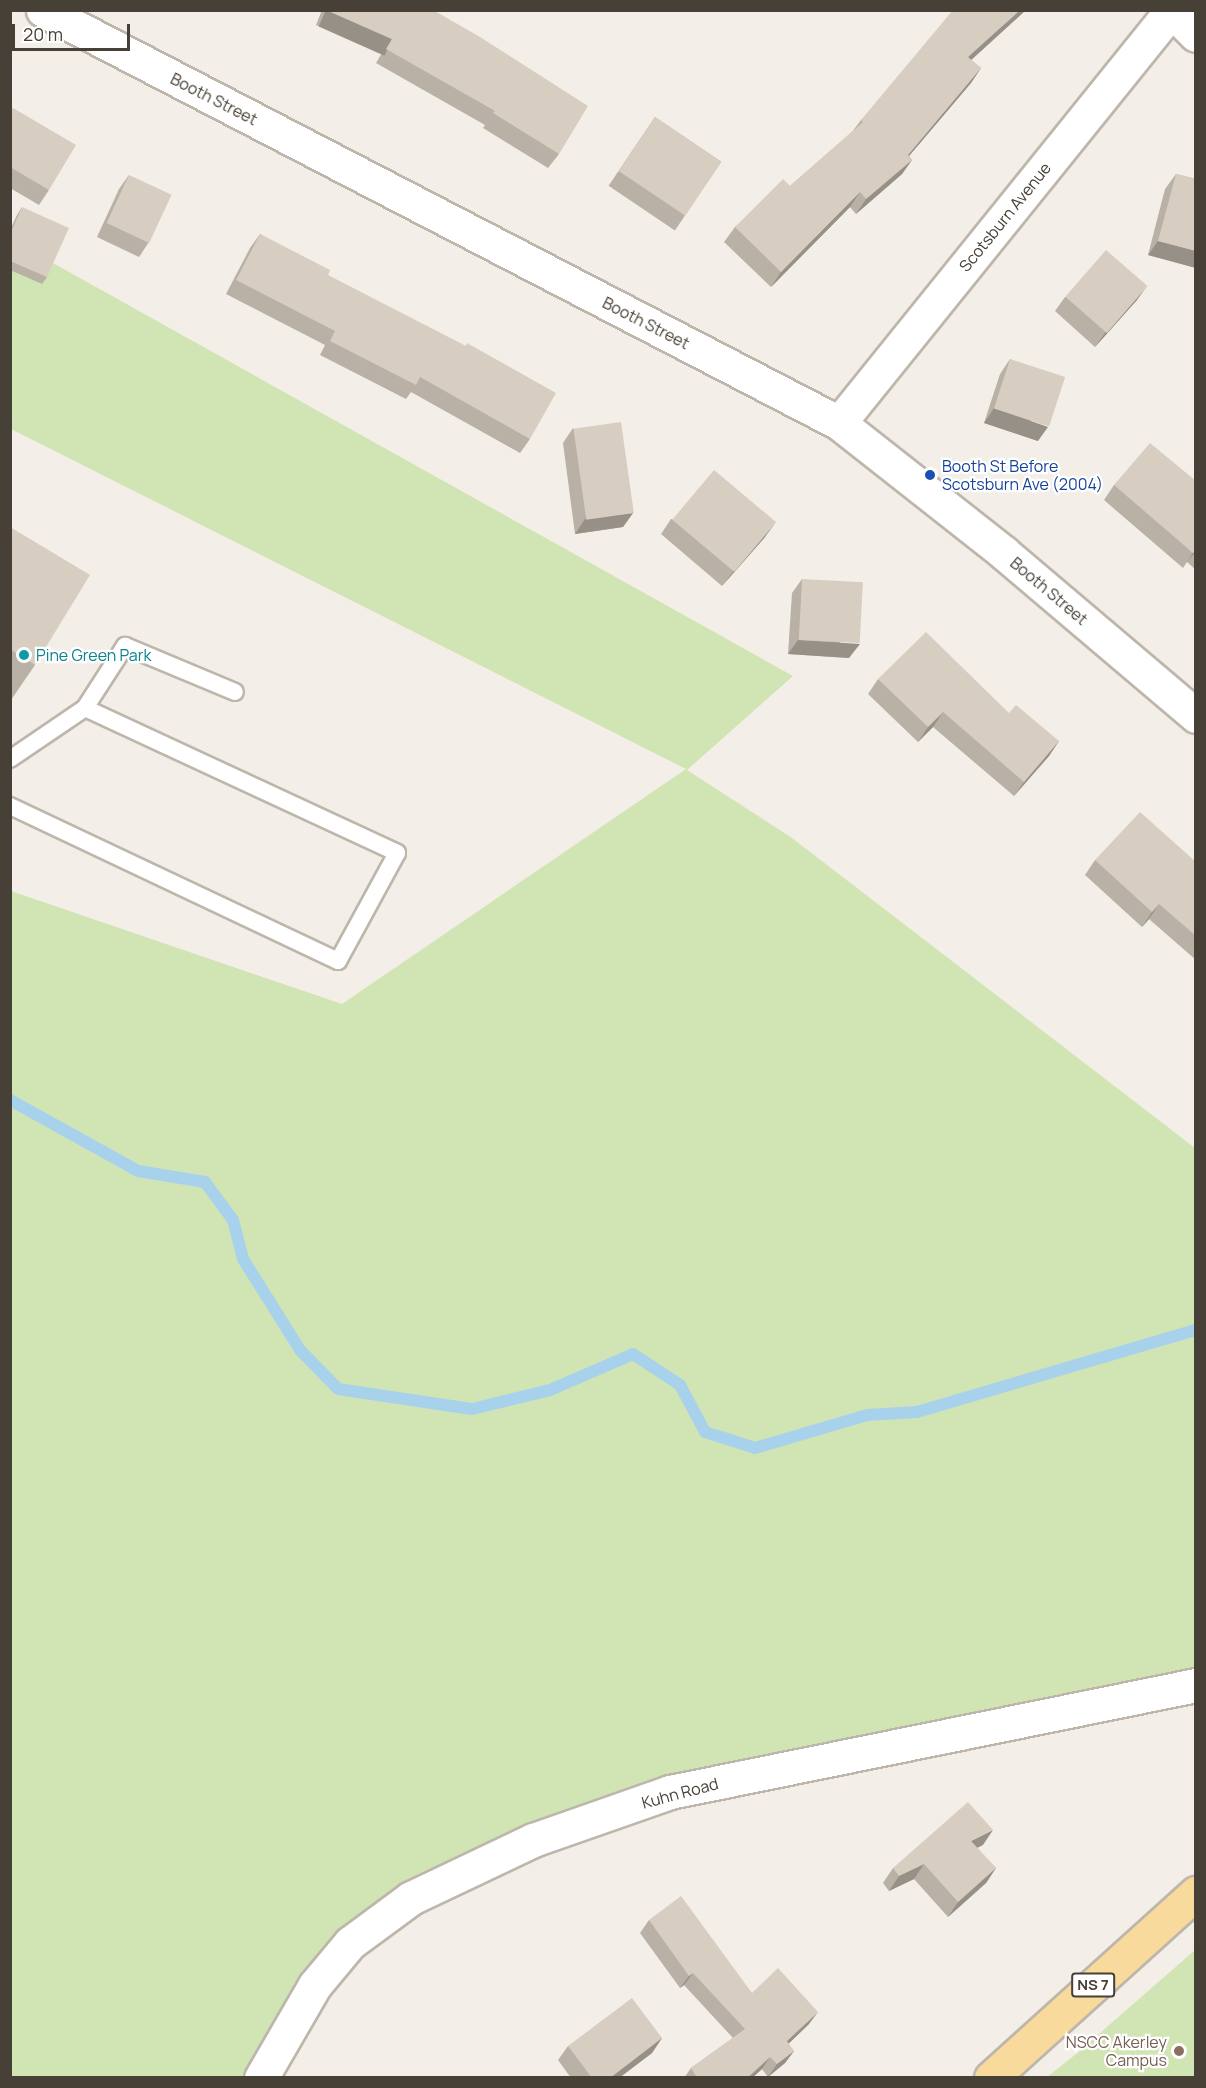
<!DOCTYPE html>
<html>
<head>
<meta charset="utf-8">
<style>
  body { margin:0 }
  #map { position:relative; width:1206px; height:2088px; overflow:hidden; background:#f3efe8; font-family:Manrope,sans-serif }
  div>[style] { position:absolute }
  .green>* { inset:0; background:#d0e5b3 }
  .stream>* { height:12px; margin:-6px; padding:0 6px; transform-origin:6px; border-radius:6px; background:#a8d2ec }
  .roads { filter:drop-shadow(2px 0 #beb6ab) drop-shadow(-2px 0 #beb6ab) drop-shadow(0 2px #beb6ab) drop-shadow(0 -2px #beb6ab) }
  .service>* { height:16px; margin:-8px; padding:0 8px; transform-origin:8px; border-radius:8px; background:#fff }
  .minor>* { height:33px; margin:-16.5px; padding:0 16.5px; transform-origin:16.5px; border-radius:16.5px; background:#fff }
  .primary>* { height:33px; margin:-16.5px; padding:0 16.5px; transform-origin:16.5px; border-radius:16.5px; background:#f8db9c }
  .wall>* { inset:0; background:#b9b0a6; transform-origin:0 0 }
  .shaded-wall>* { inset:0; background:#969087; transform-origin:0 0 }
  .building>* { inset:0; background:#d7cdc1; transform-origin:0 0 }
  .dots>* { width:16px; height:16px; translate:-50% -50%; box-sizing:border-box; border:3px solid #fff; border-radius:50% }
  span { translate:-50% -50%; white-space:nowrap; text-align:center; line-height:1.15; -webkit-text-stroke:4.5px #fff; paint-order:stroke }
  .shield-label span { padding:2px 4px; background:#fff; border:2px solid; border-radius:4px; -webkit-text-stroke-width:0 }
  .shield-label { font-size:15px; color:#464037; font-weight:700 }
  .street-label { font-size:16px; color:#464037 }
  .transit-label { font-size:16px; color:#164399 }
  .left { translate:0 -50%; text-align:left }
  .culture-label { font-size:16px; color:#0d838f }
  .education-label { font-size:16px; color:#785e54 }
  .right { translate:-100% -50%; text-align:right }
  .frame { position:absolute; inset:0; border:12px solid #464037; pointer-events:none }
  .scale { position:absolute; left:12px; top:24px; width:118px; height:27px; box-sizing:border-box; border:3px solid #464037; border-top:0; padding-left:8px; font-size:18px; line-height:21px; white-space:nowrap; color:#464037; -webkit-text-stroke:4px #fff; paint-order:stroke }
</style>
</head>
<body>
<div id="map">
  <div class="green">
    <i style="clip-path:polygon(10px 239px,793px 676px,687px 770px,792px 838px,1195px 1148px,1195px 1683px,606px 1826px,470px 1873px,344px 1948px,277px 2077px,11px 2077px,11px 891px,342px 1004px,686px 769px,11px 429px)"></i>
    <i style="clip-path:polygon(1195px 1950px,1195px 2077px,1047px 2077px,1076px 2054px)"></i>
  </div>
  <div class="stream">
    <i style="left:10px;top:1100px;width:146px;rotate:29deg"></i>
    <i style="left:138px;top:1171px;width:68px;rotate:9.3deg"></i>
    <i style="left:205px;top:1182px;width:47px;rotate:53.6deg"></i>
    <i style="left:233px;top:1220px;width:40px;rotate:75.6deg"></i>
    <i style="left:243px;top:1259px;width:107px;rotate:57.9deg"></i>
    <i style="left:300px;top:1350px;width:54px;rotate:45.7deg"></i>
    <i style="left:338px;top:1389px;width:135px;rotate:8.5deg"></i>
    <i style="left:472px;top:1409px;width:80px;rotate:-13.7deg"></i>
    <i style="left:550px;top:1390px;width:90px;rotate:-23.4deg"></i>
    <i style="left:633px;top:1354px;width:56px;rotate:33.4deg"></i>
    <i style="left:680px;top:1385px;width:53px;rotate:62deg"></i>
    <i style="left:705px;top:1432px;width:52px;rotate:17.7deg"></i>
    <i style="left:755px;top:1448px;width:117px;rotate:-16.4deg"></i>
    <i style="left:867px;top:1415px;width:50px;rotate:-3.4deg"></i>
    <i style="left:917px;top:1412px;width:291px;rotate:-16.4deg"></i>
  </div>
  <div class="roads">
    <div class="service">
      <i style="left:85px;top:708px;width:74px;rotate:-57.2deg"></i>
      <i style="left:125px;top:646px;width:119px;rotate:22.7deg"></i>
      <i style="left:10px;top:759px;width:91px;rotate:-34.2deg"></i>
      <i style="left:85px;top:708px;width:344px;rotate:24.9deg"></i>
      <i style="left:397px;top:853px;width:123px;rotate:118.6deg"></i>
      <i style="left:338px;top:961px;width:363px;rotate:-154.7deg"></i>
    </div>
    <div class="minor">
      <i style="left:43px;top:10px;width:897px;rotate:27.42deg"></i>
      <i style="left:839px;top:423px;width:210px;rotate:38.2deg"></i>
      <i style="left:1004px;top:553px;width:252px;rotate:40.3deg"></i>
      <i style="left:1171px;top:10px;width:35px;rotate:45deg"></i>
      <i style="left:839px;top:423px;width:529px;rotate:-51.14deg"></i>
      <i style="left:261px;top:2078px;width:108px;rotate:-59.9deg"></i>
      <i style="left:315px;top:1985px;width:55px;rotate:-50.2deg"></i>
      <i style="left:350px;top:1943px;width:76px;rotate:-36.4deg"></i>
      <i style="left:411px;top:1898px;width:135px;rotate:-25.4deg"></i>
      <i style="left:533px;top:1840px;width:145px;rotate:-19.3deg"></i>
      <i style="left:670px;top:1792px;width:537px;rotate:-11.5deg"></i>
    </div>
    <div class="primary">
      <i style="left:991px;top:2078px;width:276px;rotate:-42.1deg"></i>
    </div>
  </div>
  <div class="wall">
    <i style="clip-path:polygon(322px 10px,433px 10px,559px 154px,548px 168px,483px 128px,485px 125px,376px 63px,382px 53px,316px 25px)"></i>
    <i style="clip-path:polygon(1026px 10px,971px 60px,981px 68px,971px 83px,909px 156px,912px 160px,902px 174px,856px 214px,850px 207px,771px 287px,724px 242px,735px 227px,790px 186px,852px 132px,861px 120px)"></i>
    <i style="clip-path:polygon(10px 112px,49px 190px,39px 205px,10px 188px)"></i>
    <i style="left:655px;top:117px;width:80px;height:83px;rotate:34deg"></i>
    <i style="clip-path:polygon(1176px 174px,1196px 179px,1196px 268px,1148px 255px,1165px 189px)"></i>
    <i style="clip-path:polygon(129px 175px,149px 242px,139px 257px,97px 237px,119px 189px)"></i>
    <i style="clip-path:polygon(22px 207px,47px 277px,42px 284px,10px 270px,10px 230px,17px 215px)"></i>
    <i style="clip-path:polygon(260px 234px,328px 275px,530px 439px,520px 453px,411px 392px,406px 399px,320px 355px,325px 345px,226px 294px,250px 248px)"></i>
    <i style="clip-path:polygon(1065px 297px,1137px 300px,1095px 347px,1055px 311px)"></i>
    <i style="clip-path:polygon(1010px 359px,1038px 441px,984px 423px,1000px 374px)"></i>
    <i style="clip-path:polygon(573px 428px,633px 513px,623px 527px,575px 534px,563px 443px)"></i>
    <i style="clip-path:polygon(1196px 481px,1196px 570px,1187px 562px,1183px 568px,1104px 500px,1114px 485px)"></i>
    <i style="clip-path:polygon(671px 519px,765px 537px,722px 586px,661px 534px)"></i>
    <i style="clip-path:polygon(10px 527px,35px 665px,11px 700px)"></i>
    <i style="clip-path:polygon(802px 579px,849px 658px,788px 654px,792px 593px)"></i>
    <i style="clip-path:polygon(878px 679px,1009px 713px,1059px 741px,1049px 756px,1014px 796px,933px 727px,918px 742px,868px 694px)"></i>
    <i style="clip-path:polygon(1095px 860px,1196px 862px,1196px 960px,1149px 919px,1142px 927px,1085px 875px)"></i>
    <i style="clip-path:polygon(983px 1845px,977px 1848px,996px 1868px,986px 1883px,948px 1917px,914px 1879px,889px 1891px,883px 1883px,893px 1868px)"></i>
    <i style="clip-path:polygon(649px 1920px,752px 1993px,809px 2024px,788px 2044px,794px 2051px,785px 2063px,768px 2077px,762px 2069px,752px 2078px,684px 2078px,691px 2068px,733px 2038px,684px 1985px,680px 1988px,640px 1933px)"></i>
    <i style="clip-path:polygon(662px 2038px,652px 2053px,619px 2078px,571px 2078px,558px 2060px,568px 2046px)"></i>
  </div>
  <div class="shaded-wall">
    <i style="left:326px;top:10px;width:72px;height:18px;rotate:24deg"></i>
    <i style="clip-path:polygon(1020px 10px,1026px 10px,958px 72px,968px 57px)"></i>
    <i style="clip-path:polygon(981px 68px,971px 83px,898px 169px,908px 155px)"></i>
    <i style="clip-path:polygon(912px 160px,902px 174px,856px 214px,866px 199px)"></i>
    <i style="clip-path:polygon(860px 192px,850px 207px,771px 287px,781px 272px)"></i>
    <i style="clip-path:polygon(1158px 241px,1196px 251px,1196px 268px,1148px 255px)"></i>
    <i style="clip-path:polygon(1147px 286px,1137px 300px,1095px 347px,1105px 333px)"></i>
    <i style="clip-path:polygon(994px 408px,1048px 427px,1038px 441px,984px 423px)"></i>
    <i style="clip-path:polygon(633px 513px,623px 527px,575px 534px,585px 519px)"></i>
    <i style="clip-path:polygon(776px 522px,765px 537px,722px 586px,733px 572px)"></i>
    <i style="clip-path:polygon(1196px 551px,1187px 562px,1183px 568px,1193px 553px)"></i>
    <i style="clip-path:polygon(798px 640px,860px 644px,849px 658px,788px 654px)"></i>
    <i style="clip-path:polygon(943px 712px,933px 727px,918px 742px,928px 727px)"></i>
    <i style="clip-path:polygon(1059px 741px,1049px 756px,1014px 796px,1024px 782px)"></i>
    <i style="clip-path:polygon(1159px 904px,1149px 919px,1142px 927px,1152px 912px)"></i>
    <i style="clip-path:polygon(993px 1830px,983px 1845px,961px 1855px,971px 1841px)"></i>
    <i style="clip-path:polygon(924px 1864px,914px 1879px,889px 1891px,899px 1876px)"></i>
    <i style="clip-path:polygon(996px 1868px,986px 1883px,948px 1917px,958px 1902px)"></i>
    <i style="clip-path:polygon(693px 1973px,684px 1985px,680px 1988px,689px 1976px)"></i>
    <i style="clip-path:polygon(818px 2012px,809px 2024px,778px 2054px,787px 2041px)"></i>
    <i style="clip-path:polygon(662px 2038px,652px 2053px,619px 2078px,610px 2078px)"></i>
    <i style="clip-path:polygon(794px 2051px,785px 2063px,768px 2077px,777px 2064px)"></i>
    <i style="clip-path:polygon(770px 2057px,762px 2069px,752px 2078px,748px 2078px)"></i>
  </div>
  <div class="building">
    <i style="clip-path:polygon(326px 10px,433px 10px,480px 37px,588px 106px,559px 154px,493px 113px,495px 111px,386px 49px,392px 39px)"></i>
    <i style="clip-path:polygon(953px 10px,1020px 10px,968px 57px,981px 68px,908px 155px,912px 160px,866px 199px,860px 192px,781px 272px,735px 227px,783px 179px,790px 186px,863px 122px,861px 120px)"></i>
    <i style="clip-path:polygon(13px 108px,76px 145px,49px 190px,10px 167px,10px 112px)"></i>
    <i style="left:655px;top:117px;width:80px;height:65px;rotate:34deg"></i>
    <i style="clip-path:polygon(1176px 174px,1196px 179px,1196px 251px,1158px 241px)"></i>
    <i style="left:129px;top:175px;width:47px;height:53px;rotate:25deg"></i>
    <i style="clip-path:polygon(22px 207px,69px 228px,47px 277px,10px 261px,10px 234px)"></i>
    <i style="clip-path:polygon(260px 234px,330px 270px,328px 275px,466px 346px,467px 343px,556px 393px,530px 439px,420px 377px,416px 385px,330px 341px,335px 331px,236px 280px)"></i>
    <i style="left:1106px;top:250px;width:55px;height:62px;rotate:41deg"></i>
    <i style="left:1010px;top:359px;width:58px;height:52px;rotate:18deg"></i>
    <i style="left:621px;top:422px;width:92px;height:48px;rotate:82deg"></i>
    <i style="clip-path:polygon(1150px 443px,1196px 481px,1196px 550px,1193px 553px,1114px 485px)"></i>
    <i style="left:714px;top:470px;width:81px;height:65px;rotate:40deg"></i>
    <i style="clip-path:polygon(10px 527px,90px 575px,35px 665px,10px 649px)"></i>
    <i style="left:802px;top:579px;width:61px;height:61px;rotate:3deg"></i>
    <i style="clip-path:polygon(926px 632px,1009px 713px,1016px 705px,1059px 741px,1024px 782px,943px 712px,928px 727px,878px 679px)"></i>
    <i style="clip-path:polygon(1140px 812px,1196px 862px,1196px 936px,1159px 904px,1152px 912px,1095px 860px)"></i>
    <i style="clip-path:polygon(968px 1802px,993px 1830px,971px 1841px,996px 1868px,958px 1902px,924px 1864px,899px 1876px,893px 1868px)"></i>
    <i style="clip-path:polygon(681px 1896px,752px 1993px,778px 1968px,818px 2012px,787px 2041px,794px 2051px,777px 2064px,770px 2057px,749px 2076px,750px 2078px,697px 2078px,691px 2068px,745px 2029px,693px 1973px,689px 1976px,649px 1920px)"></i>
    <i style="clip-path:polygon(632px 1998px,662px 2038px,610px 2078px,592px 2078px,568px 2046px)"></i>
  </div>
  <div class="dots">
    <i style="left:930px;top:475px;background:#1a4fb4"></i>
    <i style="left:24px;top:655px;background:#0f9aa8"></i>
    <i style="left:1179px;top:2051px;background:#8d6e63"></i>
  </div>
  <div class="shield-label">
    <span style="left:1093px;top:1985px">NS 7</span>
  </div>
  <div class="street-label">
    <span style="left:214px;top:99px;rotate:27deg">Booth Street</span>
    <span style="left:1005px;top:217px;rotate:-51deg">Scotsburn Avenue</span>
    <span style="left:646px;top:323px;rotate:27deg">Booth Street</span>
    <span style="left:1049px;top:591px;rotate:40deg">Booth Street</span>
    <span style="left:680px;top:1793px;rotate:-15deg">Kuhn Road</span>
  </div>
  <div class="transit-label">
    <span class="left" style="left:942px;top:475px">Booth St Before<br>Scotsburn Ave (2004)</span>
  </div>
  <div class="culture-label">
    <span class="left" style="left:36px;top:655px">Pine Green Park</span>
  </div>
  <div class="education-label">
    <span class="right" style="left:1167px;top:2051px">NSCC Akerley<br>Campus</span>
  </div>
  <div class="frame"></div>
  <div class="scale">20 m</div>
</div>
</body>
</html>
